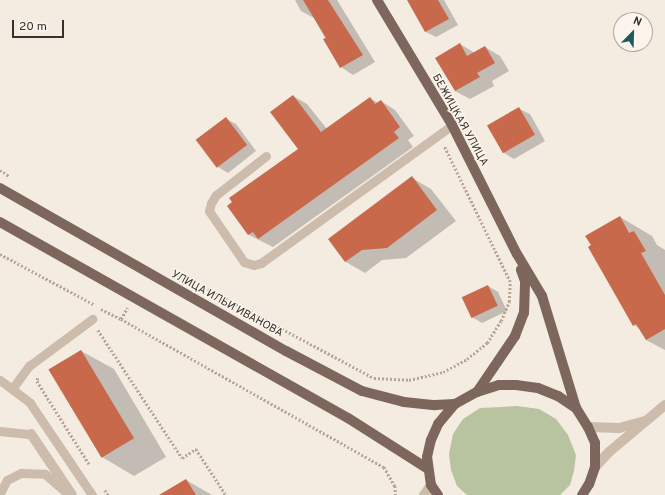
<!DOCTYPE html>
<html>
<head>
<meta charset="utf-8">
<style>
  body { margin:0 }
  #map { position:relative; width:665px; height:495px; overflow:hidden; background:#f4ebe1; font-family:Overpass,sans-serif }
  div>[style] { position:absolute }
  .green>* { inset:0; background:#b8c4a0 }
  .shadow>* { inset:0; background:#0003 }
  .building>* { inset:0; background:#c8694b; transform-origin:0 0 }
  .path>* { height:2.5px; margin-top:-1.25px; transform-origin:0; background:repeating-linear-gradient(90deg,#b9a596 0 2px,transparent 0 4px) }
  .lane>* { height:9px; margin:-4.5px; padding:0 4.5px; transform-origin:4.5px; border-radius:4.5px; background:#cdbbac }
  .street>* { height:10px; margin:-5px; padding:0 5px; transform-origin:5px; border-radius:5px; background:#cdbbac }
  .primary>* { height:10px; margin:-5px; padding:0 5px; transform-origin:5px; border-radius:5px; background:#7d675c }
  span { translate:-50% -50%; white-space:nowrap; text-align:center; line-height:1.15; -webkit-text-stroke:3px #fbf5ee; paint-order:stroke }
  .street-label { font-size:11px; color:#3b302b }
  .north { position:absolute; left:613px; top:12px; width:40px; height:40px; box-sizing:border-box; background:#fbf5ee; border:1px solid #aea6a0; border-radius:50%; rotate:23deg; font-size:11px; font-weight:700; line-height:16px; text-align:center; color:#3b302b }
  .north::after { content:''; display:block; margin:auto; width:14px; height:18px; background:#1f5a5e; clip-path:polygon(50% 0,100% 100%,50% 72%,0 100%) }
  .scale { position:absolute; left:12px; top:20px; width:52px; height:18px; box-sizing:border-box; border:2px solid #3b302b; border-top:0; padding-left:5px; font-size:12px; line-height:14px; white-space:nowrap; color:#3b302b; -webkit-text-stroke:3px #fbf5ee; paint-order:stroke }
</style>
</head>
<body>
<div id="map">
  <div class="green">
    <i style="clip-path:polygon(517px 406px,539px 409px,556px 419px,568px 435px,576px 455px,574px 471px,570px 485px,560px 495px,467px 495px,457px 486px,451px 470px,449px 454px,453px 434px,463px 419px,480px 408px)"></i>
  </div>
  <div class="shadow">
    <i style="clip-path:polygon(295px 0,337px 0,375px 62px,353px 75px,341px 67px,314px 18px,301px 11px)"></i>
    <i style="clip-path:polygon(408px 0,444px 0,458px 25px,436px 37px,426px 32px)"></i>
    <i style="clip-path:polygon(460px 44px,475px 53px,485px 47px,500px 56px,509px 71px,492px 81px,494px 86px,470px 99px,455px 91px)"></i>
    <i style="clip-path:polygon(293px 96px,307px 104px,327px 129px,370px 98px,378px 103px,381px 101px,395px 110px,414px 136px,408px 140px,413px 147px,273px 247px,249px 235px,228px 206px,299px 149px)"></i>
    <i style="clip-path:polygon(519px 109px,530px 114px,545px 141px,514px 159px,504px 153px,489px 126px)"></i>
    <i style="clip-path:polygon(226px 119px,236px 124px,256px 151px,228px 173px,218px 167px)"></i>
    <i style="clip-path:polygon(412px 178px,431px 189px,456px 221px,406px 258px,382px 260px,365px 273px,346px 262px,330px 239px)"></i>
    <i style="clip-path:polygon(620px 217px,652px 236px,657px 245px,665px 250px,665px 350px,646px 340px,640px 329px,634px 325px)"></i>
    <i style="clip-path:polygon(488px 286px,498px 292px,507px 311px,482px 323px,472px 317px)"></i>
    <i style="clip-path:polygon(81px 351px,114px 369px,166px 457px,134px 476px,102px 457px)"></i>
    <i style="clip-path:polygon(186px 480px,212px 495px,161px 495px)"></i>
  </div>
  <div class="building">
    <i style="clip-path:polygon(303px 0,328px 0,363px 55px,340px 68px,323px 39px,326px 38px)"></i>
    <i style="clip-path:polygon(407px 0,438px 0,449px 19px,425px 32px)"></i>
    <i style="clip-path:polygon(460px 43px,467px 56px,485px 46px,495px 63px,477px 73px,480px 77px,455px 91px,435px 58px)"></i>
    <i style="clip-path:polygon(293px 95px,321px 132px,370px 97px,375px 104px,381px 100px,400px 127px,394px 132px,399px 138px,258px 239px,253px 232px,248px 235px,227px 206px,232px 202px,229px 198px,298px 149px,270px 112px)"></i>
    <i style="left:519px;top:107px;width:32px;height:37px;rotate:60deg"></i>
    <i style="left:226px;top:117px;width:35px;height:38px;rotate:53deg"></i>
    <i style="clip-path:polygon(412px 176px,437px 210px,387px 248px,362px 250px,345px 262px,328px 239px)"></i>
    <i style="clip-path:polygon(620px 216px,629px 233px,634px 231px,646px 251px,641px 253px,665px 295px,665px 329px,646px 340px,636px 324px,633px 326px,588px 247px,591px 245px,585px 236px)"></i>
    <i style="left:488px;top:285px;width:23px;height:29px;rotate:65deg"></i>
    <i style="left:81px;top:350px;width:103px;height:38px;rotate:59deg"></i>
    <i style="clip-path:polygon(186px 479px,196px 495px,159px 495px)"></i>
  </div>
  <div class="path">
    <i style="left:0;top:170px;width:11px;rotate:34deg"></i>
    <i style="left:0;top:254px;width:108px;rotate:28.2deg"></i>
    <i style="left:208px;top:289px;width:188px;rotate:28.2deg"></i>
    <i style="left:374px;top:378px;width:35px;rotate:3deg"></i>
    <i style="left:409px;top:380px;width:35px;rotate:-13deg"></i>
    <i style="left:443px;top:372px;width:27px;rotate:-28deg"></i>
    <i style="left:467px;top:359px;width:26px;rotate:-39deg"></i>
    <i style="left:487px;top:343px;width:26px;rotate:-58deg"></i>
    <i style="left:501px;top:321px;width:21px;rotate:-67deg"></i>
    <i style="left:509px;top:302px;width:20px;rotate:-87deg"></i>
    <i style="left:510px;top:282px;width:151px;rotate:-115.9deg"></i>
    <i style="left:101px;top:309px;width:22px;rotate:27deg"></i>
    <i style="left:121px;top:319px;width:13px;rotate:-61deg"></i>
    <i style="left:121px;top:319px;width:302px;rotate:29.4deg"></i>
    <i style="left:384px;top:467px;width:22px;rotate:60deg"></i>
    <i style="left:395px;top:486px;width:9px;rotate:84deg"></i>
    <i style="left:98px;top:330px;width:153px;rotate:56.7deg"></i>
    <i style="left:182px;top:458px;width:17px;rotate:-33deg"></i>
    <i style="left:196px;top:449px;width:55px;rotate:56.9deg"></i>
    <i style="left:38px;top:378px;width:3px;rotate:108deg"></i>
    <i style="left:37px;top:381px;width:98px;rotate:57.9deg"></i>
    <i style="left:105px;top:490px;width:6px;rotate:59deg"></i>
  </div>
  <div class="lane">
    <i style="left:266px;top:156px;width:63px;rotate:142deg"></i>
    <i style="left:216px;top:195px;width:9px;rotate:122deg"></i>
    <i style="left:211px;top:203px;width:8px;rotate:104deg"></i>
    <i style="left:209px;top:211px;width:62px;rotate:55.5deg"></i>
    <i style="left:244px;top:262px;width:10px;rotate:17deg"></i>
    <i style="left:254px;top:265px;width:7px;rotate:-16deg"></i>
    <i style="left:261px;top:263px;width:236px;rotate:-35.8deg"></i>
    <i style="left:0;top:380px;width:38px;rotate:37deg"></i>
    <i style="left:30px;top:403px;width:111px;rotate:56deg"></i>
    <i style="left:12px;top:389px;width:29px;rotate:-54deg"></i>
    <i style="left:29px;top:366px;width:79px;rotate:-36.7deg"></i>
    <i style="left:0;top:431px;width:31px;rotate:6deg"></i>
    <i style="left:0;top:493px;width:15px;rotate:-62deg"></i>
    <i style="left:7px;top:480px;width:16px;rotate:-27deg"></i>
    <i style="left:21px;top:473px;width:24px;rotate:2deg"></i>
    <i style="left:45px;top:474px;width:32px;rotate:41deg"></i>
  </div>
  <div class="street">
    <i style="left:588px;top:427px;width:31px;rotate:2deg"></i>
    <i style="left:619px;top:428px;width:27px;rotate:-15deg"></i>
    <i style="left:31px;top:434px;width:73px;rotate:56.1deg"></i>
    <i style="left:595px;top:467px;width:21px;rotate:-47deg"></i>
    <i style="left:609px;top:452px;width:73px;rotate:-40deg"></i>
    <i style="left:424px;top:495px;width:12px;rotate:-55deg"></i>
  </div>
  <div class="primary">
    <i style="left:377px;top:0;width:146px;rotate:59deg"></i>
    <i style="left:452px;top:125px;width:144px;rotate:63.3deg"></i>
    <i style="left:517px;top:254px;width:49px;rotate:59.2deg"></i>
    <i style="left:542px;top:296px;width:117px;rotate:73.1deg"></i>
    <i style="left:0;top:188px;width:329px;rotate:29.7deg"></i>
    <i style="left:286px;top:351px;width:86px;rotate:27.8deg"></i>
    <i style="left:362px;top:391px;width:43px;rotate:14.7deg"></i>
    <i style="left:404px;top:402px;width:31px;rotate:6deg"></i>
    <i style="left:435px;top:405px;width:20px;rotate:-3deg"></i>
    <i style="left:0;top:222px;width:399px;rotate:29.4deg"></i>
    <i style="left:348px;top:418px;width:95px;rotate:32.5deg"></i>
    <i style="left:477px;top:392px;width:68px;rotate:-55.8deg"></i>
    <i style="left:515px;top:336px;width:25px;rotate:-69deg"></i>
    <i style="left:524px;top:313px;width:32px;rotate:-88deg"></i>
    <i style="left:525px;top:281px;width:12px;rotate:-110deg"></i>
    <i style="left:438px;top:495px;width:12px;rotate:-125deg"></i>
    <i style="left:431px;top:485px;width:28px;rotate:-98deg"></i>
    <i style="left:427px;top:457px;width:17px;rotate:-77deg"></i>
    <i style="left:431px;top:440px;width:17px;rotate:-66deg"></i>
    <i style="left:438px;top:424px;width:26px;rotate:-50deg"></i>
    <i style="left:455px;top:404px;width:25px;rotate:-29deg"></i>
    <i style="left:477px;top:392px;width:23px;rotate:-18deg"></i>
    <i style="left:499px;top:385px;width:17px"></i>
    <i style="left:516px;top:385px;width:22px;rotate:8deg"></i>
    <i style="left:538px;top:388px;width:22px;rotate:22deg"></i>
    <i style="left:558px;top:396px;width:22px;rotate:34deg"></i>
    <i style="left:576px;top:408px;width:22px;rotate:58deg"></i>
    <i style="left:588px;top:427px;width:17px;rotate:66deg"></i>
    <i style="left:595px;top:443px;width:24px;rotate:90deg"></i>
    <i style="left:595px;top:467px;width:18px;rotate:109deg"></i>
    <i style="left:589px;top:484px;width:13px;rotate:122deg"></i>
  </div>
  <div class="street-label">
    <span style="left:460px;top:120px;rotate:61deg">БЕЖИЦКАЯ УЛИЦА</span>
    <span style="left:227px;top:304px;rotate:29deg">УЛИЦА ИЛЬИ ИВАНОВА</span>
  </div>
  <div class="north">N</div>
  <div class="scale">20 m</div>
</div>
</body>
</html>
